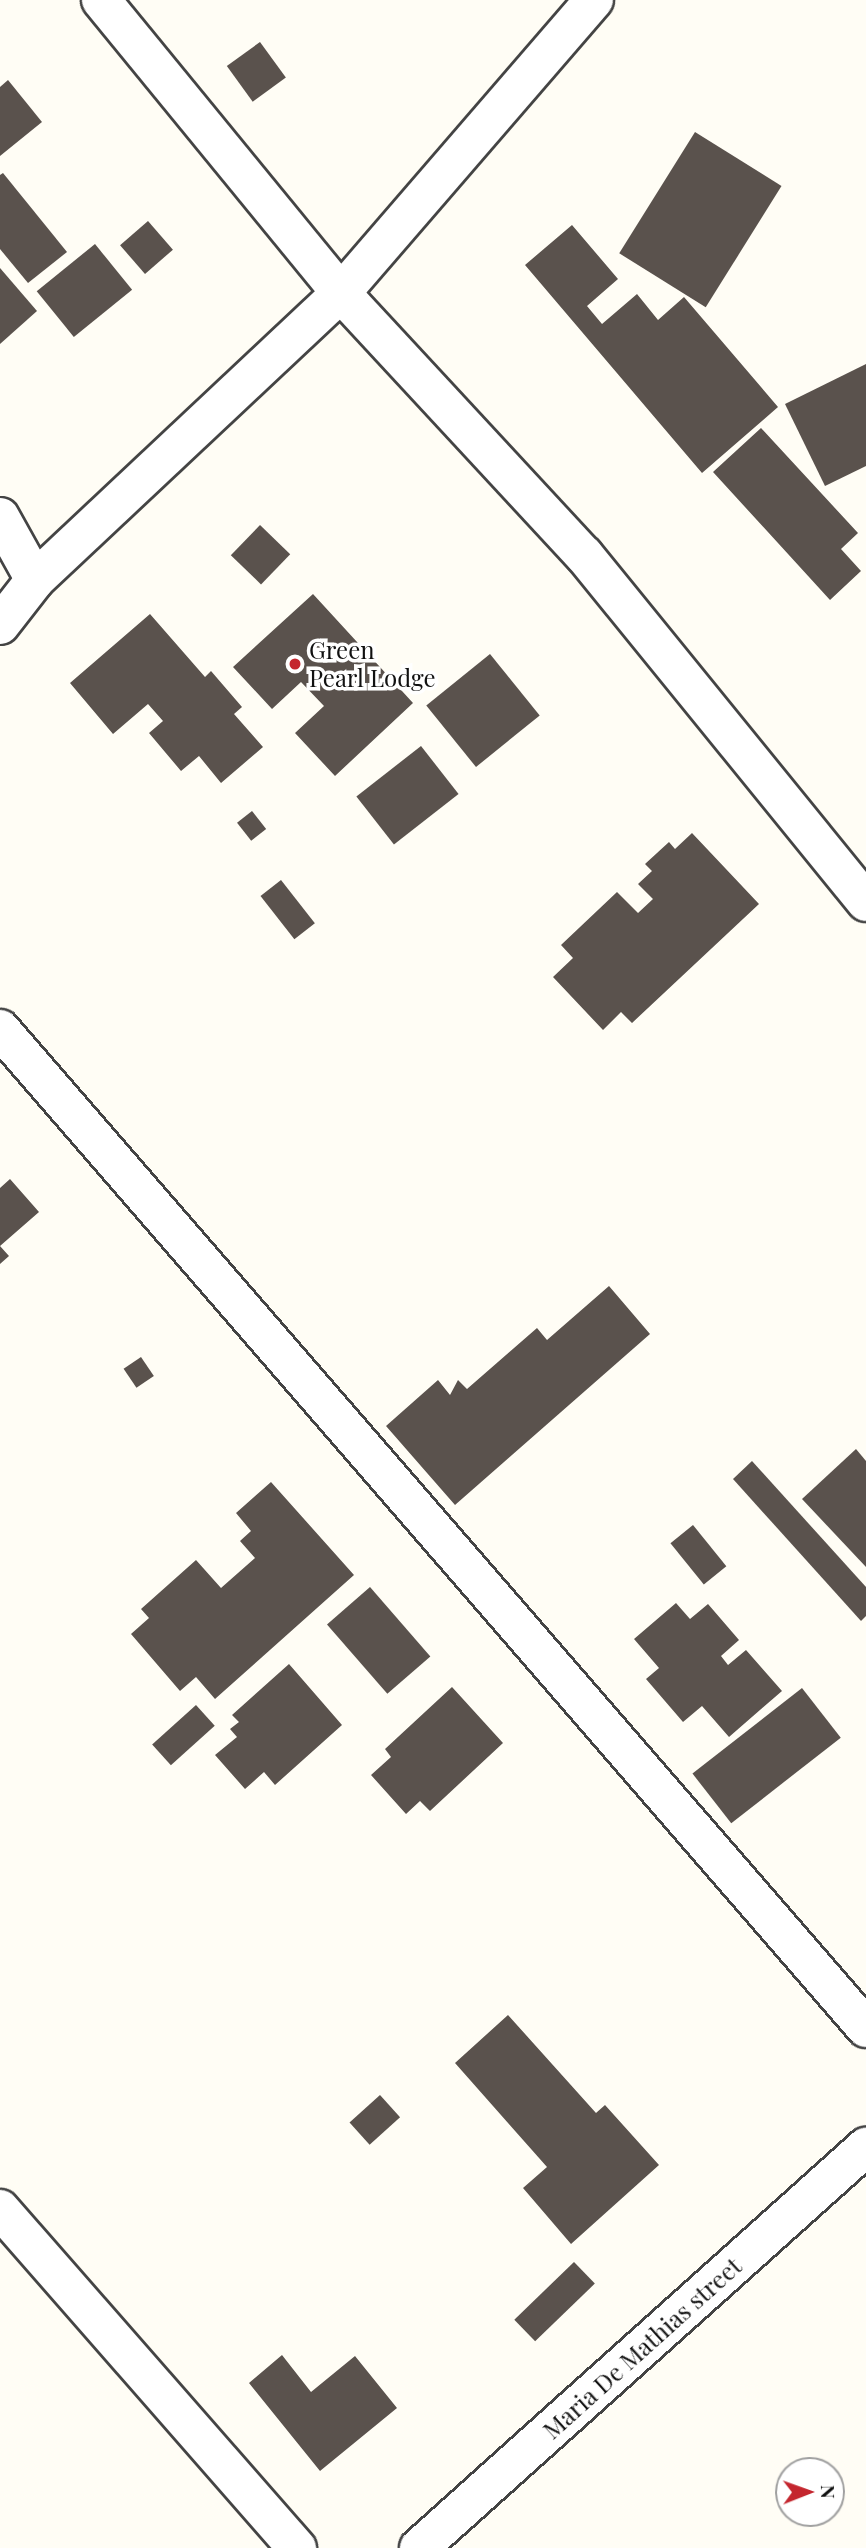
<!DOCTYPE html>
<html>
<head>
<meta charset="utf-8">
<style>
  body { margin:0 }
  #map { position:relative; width:866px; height:2548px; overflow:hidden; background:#fffdf5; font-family:"Playfair Display",serif }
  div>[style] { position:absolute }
  .building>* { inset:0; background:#5a524d; transform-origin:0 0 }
  .roads { filter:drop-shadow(2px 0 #444) drop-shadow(-2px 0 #444) drop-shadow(0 2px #444) drop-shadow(0 -2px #444) }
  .minor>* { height:38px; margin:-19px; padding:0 19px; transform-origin:19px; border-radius:19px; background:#fff }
  .dots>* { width:19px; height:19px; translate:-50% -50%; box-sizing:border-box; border:4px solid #fff; border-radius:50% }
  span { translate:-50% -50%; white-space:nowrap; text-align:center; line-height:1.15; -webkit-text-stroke:7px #fff; paint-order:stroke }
  .poi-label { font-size:24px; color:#111 }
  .left { translate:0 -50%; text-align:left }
  .street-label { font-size:24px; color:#111 }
  .north { position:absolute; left:775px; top:2457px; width:70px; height:70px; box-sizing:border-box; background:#fff; border:2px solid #a0a0a0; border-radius:50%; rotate:89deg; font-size:19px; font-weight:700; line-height:28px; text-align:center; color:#111 }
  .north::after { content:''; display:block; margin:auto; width:24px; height:32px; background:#c4262e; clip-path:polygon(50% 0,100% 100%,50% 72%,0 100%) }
</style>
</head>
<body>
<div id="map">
  <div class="building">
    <i style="left:260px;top:42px;width:44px;height:41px;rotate:54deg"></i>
    <i style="clip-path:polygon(8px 80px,42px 122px,0 156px,0 87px)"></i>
    <i style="left:695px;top:132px;width:102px;height:143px;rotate:32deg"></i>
    <i style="clip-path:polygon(3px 173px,67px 252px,28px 283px,0 249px,0 175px)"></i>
    <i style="left:148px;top:221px;width:38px;height:37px;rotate:49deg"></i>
    <i style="clip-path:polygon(572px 225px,618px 279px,587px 306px,602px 324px,637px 294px,658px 320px,684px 297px,778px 407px,702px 473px,525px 265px)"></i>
    <i style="left:95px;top:244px;width:59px;height:75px;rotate:51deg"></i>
    <i style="clip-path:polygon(0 268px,37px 311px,0 344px)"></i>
    <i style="clip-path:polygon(866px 364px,866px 466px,825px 486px,785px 404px)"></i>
    <i style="clip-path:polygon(761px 428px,858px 533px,841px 549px,861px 571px,830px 600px,713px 472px)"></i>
    <i style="left:260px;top:525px;width:42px;height:42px;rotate:44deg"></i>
    <i style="clip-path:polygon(313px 594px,413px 703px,335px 776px,295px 733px,324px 706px,301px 682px,272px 709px,233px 667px)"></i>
    <i style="clip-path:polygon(150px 614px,205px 677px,211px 671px,242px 707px,234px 714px,263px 747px,221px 783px,199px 756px,181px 771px,149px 733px,163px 721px,148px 704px,113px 734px,70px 683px)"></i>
    <i style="left:490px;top:654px;width:79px;height:82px;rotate:51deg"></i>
    <i style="left:421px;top:746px;width:61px;height:82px;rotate:52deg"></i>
    <i style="left:252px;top:811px;width:23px;height:19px;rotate:52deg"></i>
    <i style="clip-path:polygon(692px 833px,759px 904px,632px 1023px,621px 1012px,603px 1030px,553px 977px,573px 958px,561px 945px,617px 892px,638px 913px,653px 899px,638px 884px,652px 871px,645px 864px,669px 842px,675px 849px)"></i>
    <i style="left:281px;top:880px;width:55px;height:26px;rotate:52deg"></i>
    <i style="clip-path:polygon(10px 1179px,39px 1212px,0 1246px,9px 1256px,0 1264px,0 1188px)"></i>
    <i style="clip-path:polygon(609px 1286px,650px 1334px,455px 1505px,386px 1426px,438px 1380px,450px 1395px,458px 1380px,467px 1389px,537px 1328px,547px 1340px)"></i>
    <i style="left:141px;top:1357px;width:23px;height:21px;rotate:56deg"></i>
    <i style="clip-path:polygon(856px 1449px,866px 1461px,866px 1567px,802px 1499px)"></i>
    <i style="clip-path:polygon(752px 1461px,866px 1587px,866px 1616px,861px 1621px,733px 1479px)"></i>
    <i style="clip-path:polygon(271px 1482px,354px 1575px,215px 1699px,196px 1677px,180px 1691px,131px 1634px,149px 1618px,141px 1609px,196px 1560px,221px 1588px,255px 1558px,240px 1541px,251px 1531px,236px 1513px)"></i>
    <i style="left:693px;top:1525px;width:53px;height:29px;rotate:51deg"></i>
    <i style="left:370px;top:1587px;width:92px;height:57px;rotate:49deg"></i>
    <i style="clip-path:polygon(676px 1603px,690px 1619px,708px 1604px,739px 1640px,721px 1656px,728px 1665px,746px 1650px,782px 1691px,729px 1737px,702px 1706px,683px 1722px,646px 1679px,659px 1668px,634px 1639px)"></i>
    <i style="clip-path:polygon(289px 1664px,342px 1725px,275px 1785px,264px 1772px,245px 1789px,215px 1755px,237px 1737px,230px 1729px,239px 1722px,232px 1715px)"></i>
    <i style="clip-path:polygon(452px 1687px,503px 1743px,430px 1811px,420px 1801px,406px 1814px,371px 1775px,391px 1757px,385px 1749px)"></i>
    <i style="left:802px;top:1688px;width:63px;height:139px;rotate:52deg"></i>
    <i style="left:196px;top:1705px;width:28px;height:59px;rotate:48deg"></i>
    <i style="clip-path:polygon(508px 2015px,596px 2113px,605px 2105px,659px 2165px,571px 2244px,523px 2188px,547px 2167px,455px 2063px)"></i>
    <i style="left:380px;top:2095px;width:30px;height:41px;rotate:48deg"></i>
    <i style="left:574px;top:2262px;width:30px;height:83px;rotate:46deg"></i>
    <i style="clip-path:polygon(282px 2355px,311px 2392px,355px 2356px,397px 2408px,320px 2471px,249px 2383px)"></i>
  </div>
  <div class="roads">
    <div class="minor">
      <i style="left:101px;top:0;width:379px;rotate:50.7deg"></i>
      <i style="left:341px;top:293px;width:357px;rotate:47.2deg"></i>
      <i style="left:584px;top:555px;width:447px;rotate:50.9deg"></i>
      <i style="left:0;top:517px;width:72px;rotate:60.9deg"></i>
      <i style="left:0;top:625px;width:57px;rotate:-52.1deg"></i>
      <i style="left:35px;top:580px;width:420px;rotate:-43.2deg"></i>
      <i style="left:341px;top:293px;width:387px;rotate:-49.2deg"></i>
      <i style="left:0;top:1029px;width:1322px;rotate:49.08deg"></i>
      <i style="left:0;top:2209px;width:451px;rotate:48.8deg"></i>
      <i style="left:419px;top:2548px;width:601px;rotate:-41.9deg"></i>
    </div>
  </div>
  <div class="dots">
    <i style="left:295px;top:664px;background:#c4262e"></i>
  </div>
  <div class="poi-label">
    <span class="left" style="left:309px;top:664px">Green<br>Pearl Lodge</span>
  </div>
  <div class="street-label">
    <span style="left:642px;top:2348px;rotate:-42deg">Maria De Mathias street</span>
  </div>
  <div class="north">N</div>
</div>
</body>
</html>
